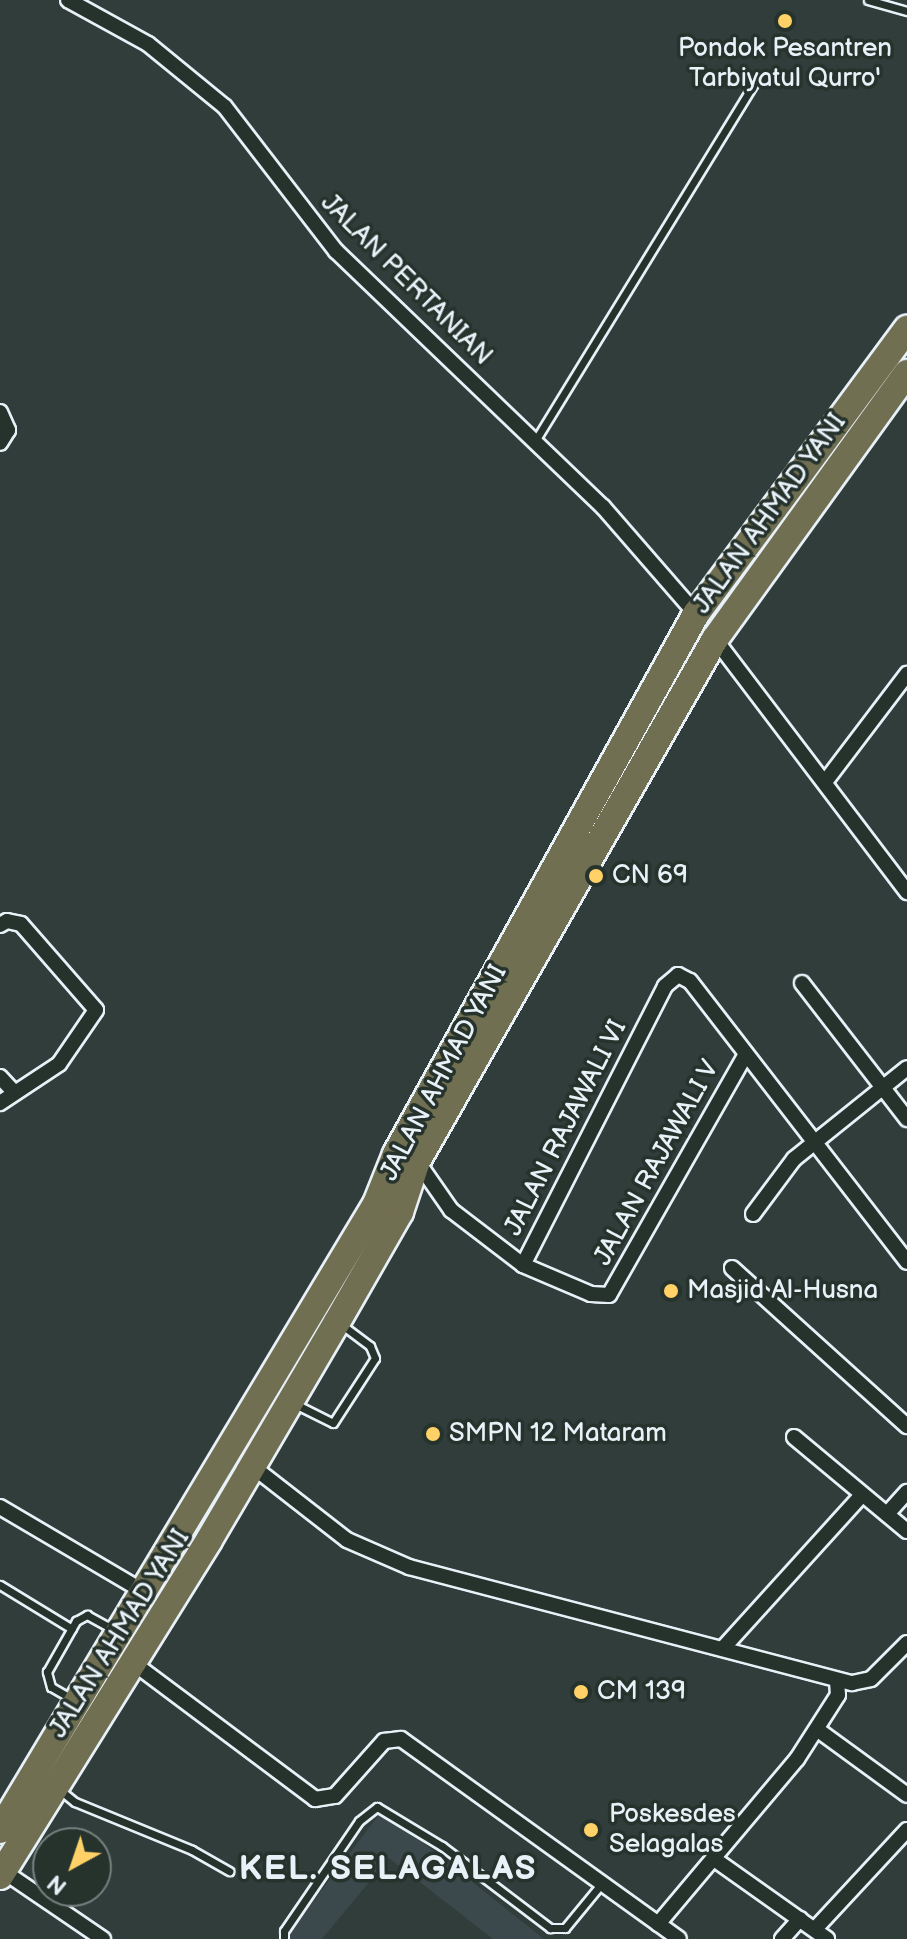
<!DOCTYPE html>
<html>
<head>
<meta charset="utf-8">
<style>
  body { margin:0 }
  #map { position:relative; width:907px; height:1939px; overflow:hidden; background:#303d3b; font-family:"Balsamiq Sans",sans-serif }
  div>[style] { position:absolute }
  .built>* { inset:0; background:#3c494c }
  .roads { filter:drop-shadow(2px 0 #e8f1f8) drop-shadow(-2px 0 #e8f1f8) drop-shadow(0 2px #e8f1f8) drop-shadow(0 -2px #e8f1f8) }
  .lane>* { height:7px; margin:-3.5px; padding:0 3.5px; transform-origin:3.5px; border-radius:3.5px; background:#26332d }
  .street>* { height:14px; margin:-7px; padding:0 7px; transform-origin:7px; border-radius:7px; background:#26332d }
  .highway>* { height:26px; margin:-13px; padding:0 13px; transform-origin:13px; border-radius:13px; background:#716f52 }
  .dots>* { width:22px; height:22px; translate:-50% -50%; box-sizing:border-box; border:4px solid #26332d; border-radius:50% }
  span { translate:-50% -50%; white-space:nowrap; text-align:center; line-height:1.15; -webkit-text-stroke:7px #26332d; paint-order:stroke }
  .poi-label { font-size:26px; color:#e8f1f8 }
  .left { translate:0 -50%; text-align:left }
  .street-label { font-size:26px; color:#e8f1f8 }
  .district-label { font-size:34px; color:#e8f1f8; font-weight:700; letter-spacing:2px }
  .north { position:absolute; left:32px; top:1827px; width:80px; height:80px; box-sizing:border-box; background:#26332d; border:2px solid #747f7e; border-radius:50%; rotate:220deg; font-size:22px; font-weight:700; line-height:32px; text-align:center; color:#e8f1f8 }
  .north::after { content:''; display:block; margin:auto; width:28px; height:36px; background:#ffd166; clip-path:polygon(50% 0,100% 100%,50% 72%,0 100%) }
</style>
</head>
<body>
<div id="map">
  <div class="built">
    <i style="clip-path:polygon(381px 1812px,406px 1829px,544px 1939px,493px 1939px,389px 1858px,322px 1939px,291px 1939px,287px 1936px)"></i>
  </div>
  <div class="roads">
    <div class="lane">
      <i style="left:868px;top:0;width:41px;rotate:15.8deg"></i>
      <i style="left:535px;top:441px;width:419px;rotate:-58.5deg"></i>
      <i style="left:297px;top:1405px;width:40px;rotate:26.6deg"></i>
      <i style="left:333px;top:1423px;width:77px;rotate:-57.1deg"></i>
      <i style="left:375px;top:1358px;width:13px;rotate:-113deg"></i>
      <i style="left:370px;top:1346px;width:35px;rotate:-143deg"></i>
      <i style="left:0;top:1585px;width:84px;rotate:31.4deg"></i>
      <i style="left:72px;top:1699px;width:24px;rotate:-150deg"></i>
      <i style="left:51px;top:1687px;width:16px;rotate:-105deg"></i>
      <i style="left:47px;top:1672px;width:59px;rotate:-60.4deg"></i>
      <i style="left:76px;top:1621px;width:13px;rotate:-29deg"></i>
      <i style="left:87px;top:1615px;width:31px;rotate:29deg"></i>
      <i style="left:60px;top:1790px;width:19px;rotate:39deg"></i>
      <i style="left:75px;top:1802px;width:126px;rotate:22.3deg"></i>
      <i style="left:192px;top:1850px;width:43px;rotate:29.6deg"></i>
      <i style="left:284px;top:1939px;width:8px;rotate:-90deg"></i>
      <i style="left:284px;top:1931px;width:133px;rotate:-55.7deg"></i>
      <i style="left:359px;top:1821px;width:23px;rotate:-38deg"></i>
      <i style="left:377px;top:1807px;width:76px;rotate:31deg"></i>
      <i style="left:442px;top:1846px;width:136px;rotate:37.2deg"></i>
      <i style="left:550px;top:1928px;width:15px"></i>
      <i style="left:565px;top:1928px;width:58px;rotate:-50.6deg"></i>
    </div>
    <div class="street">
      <i style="left:68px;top:0;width:91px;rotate:28.8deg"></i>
      <i style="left:148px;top:44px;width:99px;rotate:39.3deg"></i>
      <i style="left:225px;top:107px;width:182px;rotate:52.4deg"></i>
      <i style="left:336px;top:251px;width:370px;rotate:43.8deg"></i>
      <i style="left:603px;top:507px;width:142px;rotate:49deg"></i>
      <i style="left:0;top:412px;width:20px;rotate:66deg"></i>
      <i style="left:8px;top:430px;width:15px;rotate:122deg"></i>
      <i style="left:715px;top:639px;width:318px;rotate:52.8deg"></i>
      <i style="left:825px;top:782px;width:136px;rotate:-52.8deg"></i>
      <i style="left:0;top:925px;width:8px;rotate:-30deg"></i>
      <i style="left:7px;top:921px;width:14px;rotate:12deg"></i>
      <i style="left:21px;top:924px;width:114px;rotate:48.9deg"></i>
      <i style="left:96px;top:1010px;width:65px;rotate:124.4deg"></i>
      <i style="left:59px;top:1064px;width:71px;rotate:146.5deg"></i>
      <i style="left:802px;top:983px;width:172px;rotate:52.3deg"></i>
      <i style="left:746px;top:1054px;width:277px;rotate:119.6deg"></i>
      <i style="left:609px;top:1295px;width:18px;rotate:-177deg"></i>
      <i style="left:591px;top:1294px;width:74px;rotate:-156.9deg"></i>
      <i style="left:523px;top:1265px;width:313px;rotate:-63deg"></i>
      <i style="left:665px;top:986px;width:17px;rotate:-40deg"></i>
      <i style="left:678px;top:975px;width:13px;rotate:27deg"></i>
      <i style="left:690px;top:981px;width:355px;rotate:52.3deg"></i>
      <i style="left:0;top:1077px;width:18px;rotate:47deg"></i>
      <i style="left:417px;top:1161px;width:60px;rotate:55.2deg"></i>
      <i style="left:451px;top:1210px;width:91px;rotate:37.4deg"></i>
      <i style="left:753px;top:1214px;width:69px;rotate:-53.3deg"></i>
      <i style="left:794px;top:1159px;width:145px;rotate:-38.8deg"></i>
      <i style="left:732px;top:1268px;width:236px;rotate:42.1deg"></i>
      <i style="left:794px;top:1437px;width:147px;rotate:39.8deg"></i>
      <i style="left:252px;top:1466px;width:120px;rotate:37.9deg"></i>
      <i style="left:347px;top:1540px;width:68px;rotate:23.5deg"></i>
      <i style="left:409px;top:1567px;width:458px;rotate:14.7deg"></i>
      <i style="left:852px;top:1683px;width:19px;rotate:-12deg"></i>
      <i style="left:871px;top:1679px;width:51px;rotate:-45deg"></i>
      <i style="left:0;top:1507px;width:169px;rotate:30.5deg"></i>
      <i style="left:887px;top:1514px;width:30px;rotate:-48deg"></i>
      <i style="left:724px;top:1647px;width:205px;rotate:-47.8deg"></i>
      <i style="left:132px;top:1662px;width:229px;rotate:36.8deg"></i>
      <i style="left:315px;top:1799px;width:20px;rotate:-9deg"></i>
      <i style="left:335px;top:1796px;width:74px;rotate:-48.3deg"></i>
      <i style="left:384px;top:1741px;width:17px;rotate:-7deg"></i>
      <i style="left:401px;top:1739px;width:342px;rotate:35.7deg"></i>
      <i style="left:818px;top:1730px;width:110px;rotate:36.1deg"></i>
      <i style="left:717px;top:1861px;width:135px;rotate:35.3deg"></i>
      <i style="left:3px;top:1871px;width:121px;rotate:34.2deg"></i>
      <i style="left:658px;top:1924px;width:216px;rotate:-49.9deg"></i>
      <i style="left:797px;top:1759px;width:76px;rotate:-57.4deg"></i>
      <i style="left:838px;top:1695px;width:15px;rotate:-94deg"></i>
      <i style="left:815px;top:1929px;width:135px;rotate:-47.1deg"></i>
      <i style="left:782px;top:1939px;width:27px;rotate:-48deg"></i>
    </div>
    <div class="highway">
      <i style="left:0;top:1830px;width:730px;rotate:-59.01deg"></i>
      <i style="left:376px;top:1204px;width:54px;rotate:-68.2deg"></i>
      <i style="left:396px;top:1154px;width:618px;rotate:-60.95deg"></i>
      <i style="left:696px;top:614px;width:355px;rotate:-53.5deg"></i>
      <i style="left:0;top:1876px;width:396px;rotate:-58.1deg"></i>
      <i style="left:209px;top:1540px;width:253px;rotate:-59.6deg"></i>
      <i style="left:337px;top:1322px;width:127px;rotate:-60.2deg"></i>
      <i style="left:400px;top:1212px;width:54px;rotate:-71.6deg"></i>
      <i style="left:417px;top:1161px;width:601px;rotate:-60.28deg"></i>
      <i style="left:715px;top:639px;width:328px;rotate:-54.2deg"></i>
    </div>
  </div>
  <div class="dots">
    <i style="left:785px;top:21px;background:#ffd166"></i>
    <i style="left:596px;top:876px;background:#ffd166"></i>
    <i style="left:671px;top:1291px;background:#ffd166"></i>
    <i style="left:433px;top:1434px;background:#ffd166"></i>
    <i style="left:581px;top:1692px;background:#ffd166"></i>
    <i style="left:591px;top:1830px;background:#ffd166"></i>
  </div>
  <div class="poi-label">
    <span style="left:785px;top:64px">Pondok Pesantren<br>Tarbiyatul Qurro'</span>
    <span class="left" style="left:612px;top:876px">CN 69</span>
    <span class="left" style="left:687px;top:1291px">Masjid Al-Husna</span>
    <span class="left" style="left:449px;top:1434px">SMPN 12 Mataram</span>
    <span class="left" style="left:597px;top:1692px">CM 139</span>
    <span class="left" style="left:609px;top:1830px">Poskesdes<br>Selagalas</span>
  </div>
  <div class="street-label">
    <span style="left:406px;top:280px;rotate:45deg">JALAN PERTANIAN</span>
    <span style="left:770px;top:514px;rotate:-54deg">JALAN AHMAD YANI</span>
    <span style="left:444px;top:1073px;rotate:-62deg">JALAN AHMAD YANI</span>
    <span style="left:566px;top:1128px;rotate:-63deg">JALAN RAJAWALI VI</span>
    <span style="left:657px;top:1163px;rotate:-61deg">JALAN RAJAWALI V</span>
    <span style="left:120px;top:1634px;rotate:-58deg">JALAN AHMAD YANI</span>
  </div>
  <div class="district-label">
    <span style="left:388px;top:1869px">KEL. SELAGALAS</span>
  </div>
  <div class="north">N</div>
</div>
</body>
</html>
